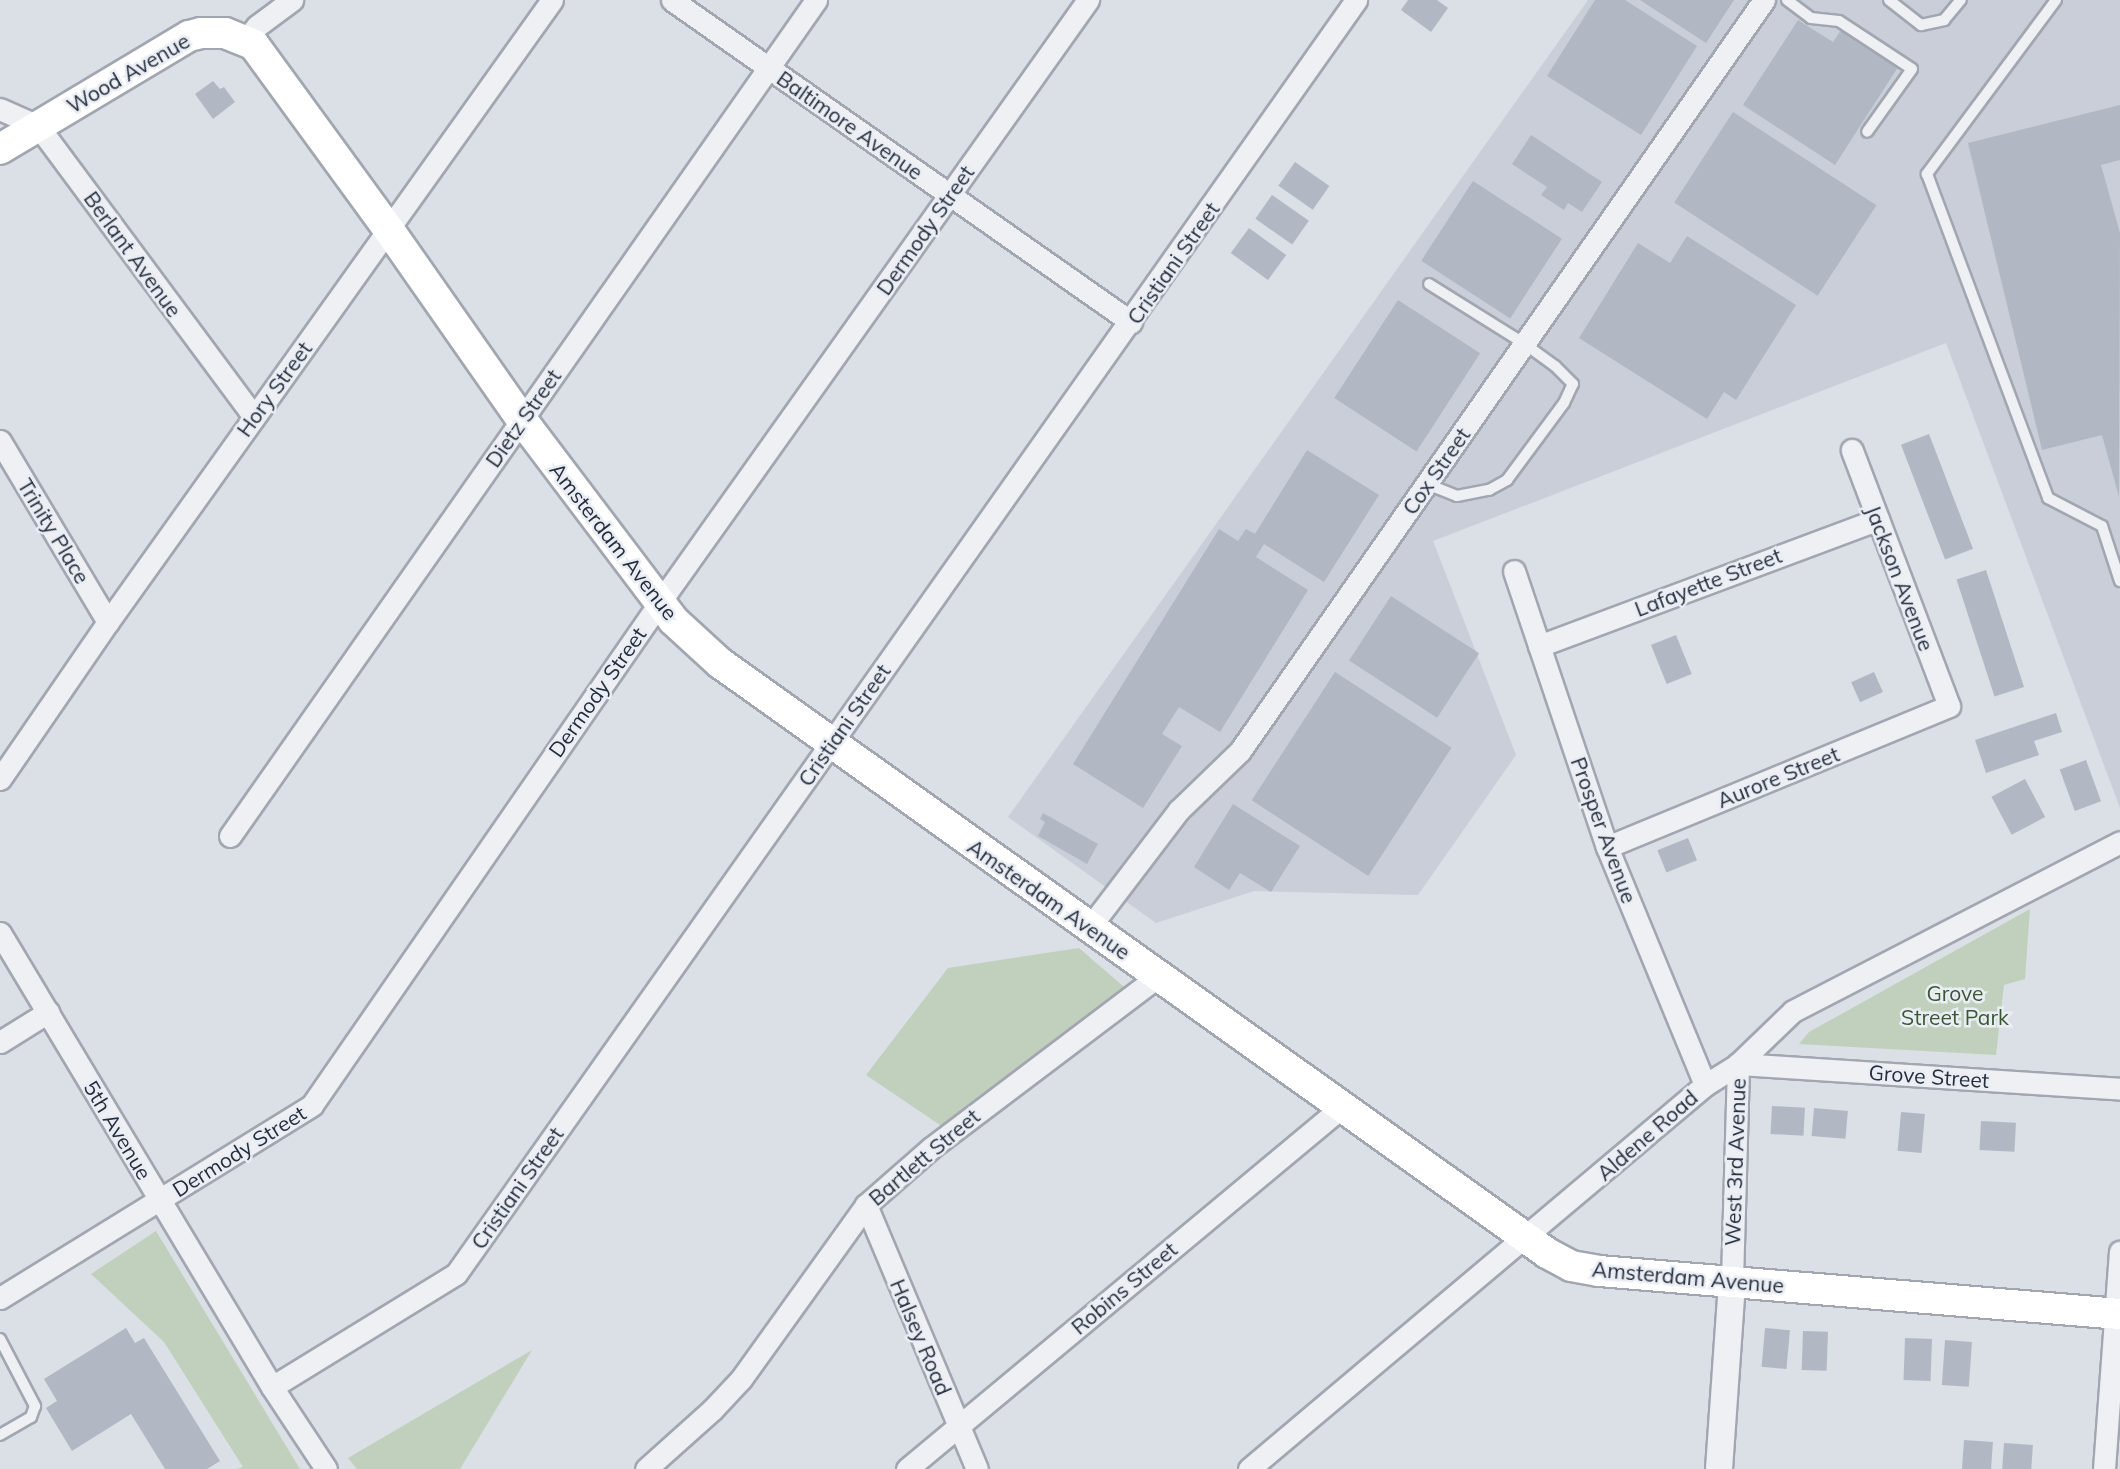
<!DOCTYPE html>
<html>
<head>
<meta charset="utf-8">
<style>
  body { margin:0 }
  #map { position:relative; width:2120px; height:1469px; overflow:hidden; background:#dbdfe6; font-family:Mulish,sans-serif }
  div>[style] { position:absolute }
  .built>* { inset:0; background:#c9ced8 }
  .green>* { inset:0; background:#c1d0bc }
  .building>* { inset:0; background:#b2b8c3; transform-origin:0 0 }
  .roads { filter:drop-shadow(2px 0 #a1a6b0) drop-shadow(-2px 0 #a1a6b0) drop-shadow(0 2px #a1a6b0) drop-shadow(0 -2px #a1a6b0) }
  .service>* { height:10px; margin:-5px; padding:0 5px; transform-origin:5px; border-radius:5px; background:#eef0f4 }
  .minor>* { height:21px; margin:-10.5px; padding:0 10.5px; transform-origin:10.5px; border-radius:10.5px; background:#eef0f4 }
  .tertiary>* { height:26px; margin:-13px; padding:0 13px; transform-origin:13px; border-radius:13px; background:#eef0f4 }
  .secondary>* { height:30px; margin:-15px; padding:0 15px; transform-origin:15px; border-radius:15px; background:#fff }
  span { translate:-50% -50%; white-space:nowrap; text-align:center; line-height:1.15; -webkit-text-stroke:5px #eaeef4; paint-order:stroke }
  .street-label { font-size:21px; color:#252d3c }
  .park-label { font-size:21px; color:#385832 }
</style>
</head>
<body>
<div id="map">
  <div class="built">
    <i style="clip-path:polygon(1588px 0,2120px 0,2120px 808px,1946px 343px,1433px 541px,1516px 755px,1418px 895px,1254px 891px,1156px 923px,1008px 817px)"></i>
  </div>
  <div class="green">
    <i style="clip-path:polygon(2030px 909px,2025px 979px,2004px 985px,1996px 1055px,1799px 1044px,1809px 1032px)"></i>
    <i style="clip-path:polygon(1079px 948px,1124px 987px,943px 1127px,866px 1075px,948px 968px)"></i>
    <i style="clip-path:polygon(156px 1231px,300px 1469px,236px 1469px,243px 1467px,164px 1342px,91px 1274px)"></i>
    <i style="clip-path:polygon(532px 1350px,460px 1469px,357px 1469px,348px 1458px)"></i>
  </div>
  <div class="building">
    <i style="clip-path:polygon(1408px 0,1437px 0,1448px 8px,1431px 32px,1401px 10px)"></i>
    <i style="clip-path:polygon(1595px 0,1625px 0,1697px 46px,1641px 135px,1547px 76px)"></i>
    <i style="clip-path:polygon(1640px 0,1734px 0,1706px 43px)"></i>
    <i style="clip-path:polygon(1798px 20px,1833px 42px,1843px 27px,1900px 64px,1835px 165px,1743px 105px)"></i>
    <i style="clip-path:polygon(213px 81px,220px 89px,224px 87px,235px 102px,213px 119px,195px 94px)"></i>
    <i style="clip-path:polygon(2120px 105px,2120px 160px,2101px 165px,2120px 233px,2119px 497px,2102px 435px,2042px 450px,1968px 143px)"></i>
    <i style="left:1733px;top:112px;width:171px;height:108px;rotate:33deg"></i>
    <i style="clip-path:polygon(1531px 135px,1602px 182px,1582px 212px,1568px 203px,1564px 210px,1541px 195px,1547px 187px,1512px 164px)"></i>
    <i style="left:1295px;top:162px;width:42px;height:29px;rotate:35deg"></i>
    <i style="left:1473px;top:181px;width:106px;height:95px;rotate:33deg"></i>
    <i style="left:1272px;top:195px;width:45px;height:29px;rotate:35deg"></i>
    <i style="left:1249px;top:228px;width:46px;height:31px;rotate:36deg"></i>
    <i style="clip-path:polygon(1687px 236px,1796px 305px,1736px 400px,1724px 392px,1707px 419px,1579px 338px,1638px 243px,1670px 263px)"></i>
    <i style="left:1398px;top:300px;width:98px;height:117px;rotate:33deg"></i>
    <i style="left:1929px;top:434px;width:123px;height:30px;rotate:69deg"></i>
    <i style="clip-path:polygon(1307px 450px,1379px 495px,1324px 582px,1264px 544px,1256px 557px,1308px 590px,1220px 732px,1179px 707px,1162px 734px,1182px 746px,1143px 808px,1073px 764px,1219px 529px,1238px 541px,1246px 529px,1255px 534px)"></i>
    <i style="left:1986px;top:570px;width:123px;height:31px;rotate:72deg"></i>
    <i style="left:1391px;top:596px;width:105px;height:77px;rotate:33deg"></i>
    <i style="left:1676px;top:635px;width:42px;height:27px;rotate:68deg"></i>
    <i style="left:1335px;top:672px;width:139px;height:153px;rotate:33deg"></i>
    <i style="left:1874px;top:672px;width:22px;height:25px;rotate:66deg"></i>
    <i style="clip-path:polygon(2056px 713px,2062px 732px,2034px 741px,2039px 755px,1986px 773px,1975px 740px)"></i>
    <i style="left:2086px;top:760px;width:44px;height:28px;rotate:70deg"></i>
    <i style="left:2025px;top:779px;width:43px;height:38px;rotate:62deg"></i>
    <i style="clip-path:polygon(1233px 804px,1300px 846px,1271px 892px,1240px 873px,1229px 890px,1194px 867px)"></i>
    <i style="clip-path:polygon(1043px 813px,1098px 844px,1087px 864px,1038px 836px,1045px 822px,1040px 819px)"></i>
    <i style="left:1688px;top:838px;width:24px;height:33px;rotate:68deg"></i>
    <i style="left:1772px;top:1106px;width:33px;height:28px;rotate:3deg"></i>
    <i style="left:1814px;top:1108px;width:34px;height:28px;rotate:5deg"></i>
    <i style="left:1901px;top:1112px;width:24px;height:39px;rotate:5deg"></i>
    <i style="left:1981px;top:1121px;width:35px;height:29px;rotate:3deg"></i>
    <i style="clip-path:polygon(126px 1328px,135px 1343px,144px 1338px,220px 1461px,207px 1469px,165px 1469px,131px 1414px,72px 1451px,46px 1408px,57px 1401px,44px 1379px)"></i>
    <i style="left:1765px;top:1328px;width:25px;height:39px;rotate:5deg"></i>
    <i style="left:1803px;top:1331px;width:25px;height:39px;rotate:2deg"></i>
    <i style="left:1905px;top:1338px;width:27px;height:42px;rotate:2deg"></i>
    <i style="left:1945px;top:1340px;width:27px;height:45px;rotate:4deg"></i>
    <i style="left:1964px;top:1440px;width:29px;height:29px;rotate:4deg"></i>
    <i style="left:2004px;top:1443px;width:29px;height:26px;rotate:4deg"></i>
  </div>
  <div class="roads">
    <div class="service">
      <i style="left:1787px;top:0;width:30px;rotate:37deg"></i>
      <i style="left:1811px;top:18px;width:28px;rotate:6deg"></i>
      <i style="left:1839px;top:21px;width:87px;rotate:33.3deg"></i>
      <i style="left:1912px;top:69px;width:77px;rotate:125.5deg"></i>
      <i style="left:1889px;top:0;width:41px;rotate:38deg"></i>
      <i style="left:1921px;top:25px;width:24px;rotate:-12deg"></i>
      <i style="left:1944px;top:20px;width:26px;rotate:-50deg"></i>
      <i style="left:2056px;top:0;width:217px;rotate:126.6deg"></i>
      <i style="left:1927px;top:174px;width:346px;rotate:69.5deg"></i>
      <i style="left:2048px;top:498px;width:61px;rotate:27.4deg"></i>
      <i style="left:2102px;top:526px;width:58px;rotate:71.9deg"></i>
      <i style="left:1427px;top:484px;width:32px;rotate:22deg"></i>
      <i style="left:1457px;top:496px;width:33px;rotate:-11deg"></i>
      <i style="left:1489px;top:490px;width:21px;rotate:-29deg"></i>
      <i style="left:1507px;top:480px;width:96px;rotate:-53.5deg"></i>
      <i style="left:1564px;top:403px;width:21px;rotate:-65deg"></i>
      <i style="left:1573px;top:384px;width:25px;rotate:-135deg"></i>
      <i style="left:1555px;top:366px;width:37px;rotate:-144deg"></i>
      <i style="left:1525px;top:344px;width:113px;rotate:-148deg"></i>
      <i style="left:0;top:1339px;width:76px;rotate:62.4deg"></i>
      <i style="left:35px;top:1406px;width:12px;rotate:110deg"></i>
      <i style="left:31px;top:1417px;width:36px;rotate:150deg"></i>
    </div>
    <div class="minor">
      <i style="left:672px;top:0;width:561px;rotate:35.05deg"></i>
      <i style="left:246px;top:40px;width:18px;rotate:-52deg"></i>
      <i style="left:257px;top:26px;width:44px;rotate:-36.6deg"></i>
      <i style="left:0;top:109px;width:42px;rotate:24.1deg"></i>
      <i style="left:38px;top:126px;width:362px;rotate:53.4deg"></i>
      <i style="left:0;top:441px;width:211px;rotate:59.2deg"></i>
      <i style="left:1514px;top:571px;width:291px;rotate:71.4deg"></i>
      <i style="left:1607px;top:847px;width:257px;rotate:67.6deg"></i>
      <i style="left:1539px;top:646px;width:362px;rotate:-20.5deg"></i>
      <i style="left:0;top:779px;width:191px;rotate:-55.5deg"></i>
      <i style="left:108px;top:622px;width:764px;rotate:-54.48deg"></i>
      <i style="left:230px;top:836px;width:1021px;rotate:-54.97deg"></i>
      <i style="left:1607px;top:847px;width:370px;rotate:-22.4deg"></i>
      <i style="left:1949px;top:706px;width:274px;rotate:-110.8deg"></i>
      <i style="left:1089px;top:928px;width:148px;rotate:-52.7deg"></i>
      <i style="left:1179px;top:810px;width:85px;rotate:-44deg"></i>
      <i style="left:1240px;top:751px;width:916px;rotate:-55.1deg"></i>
      <i style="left:0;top:933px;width:529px;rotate:59.07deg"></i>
      <i style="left:272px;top:1387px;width:98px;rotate:56.6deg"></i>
      <i style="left:0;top:1042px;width:57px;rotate:-32deg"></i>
      <i style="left:866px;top:1205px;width:286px;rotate:67.2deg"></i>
      <i style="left:1732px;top:1281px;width:217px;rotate:-88.4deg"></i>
      <i style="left:1738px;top:1064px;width:383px;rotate:3.7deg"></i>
      <i style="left:0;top:1298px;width:367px;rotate:-31.7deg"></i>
      <i style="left:312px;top:1105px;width:612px;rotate:-55.32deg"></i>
      <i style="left:660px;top:602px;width:739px;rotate:-54.59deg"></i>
      <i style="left:272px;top:1387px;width:216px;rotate:-31.6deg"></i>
      <i style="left:456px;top:1274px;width:1560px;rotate:-54.76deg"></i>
      <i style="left:646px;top:1469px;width:89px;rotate:-41.8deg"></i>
      <i style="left:712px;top:1410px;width:42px;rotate:-46.9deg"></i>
      <i style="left:741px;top:1379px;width:214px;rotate:-54.3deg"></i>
      <i style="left:866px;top:1205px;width:86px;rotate:-41.2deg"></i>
      <i style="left:931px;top:1148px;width:283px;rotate:-37.1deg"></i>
      <i style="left:907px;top:1469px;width:566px;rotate:-39.77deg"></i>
      <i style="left:1249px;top:1469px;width:596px;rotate:-40.1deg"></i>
      <i style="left:1705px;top:1085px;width:39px;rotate:-32deg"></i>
      <i style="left:1738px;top:1064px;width:76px;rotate:-43.9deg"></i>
      <i style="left:1793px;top:1011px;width:368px;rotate:-27.3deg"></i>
      <i style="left:2104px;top:1469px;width:218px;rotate:-85.8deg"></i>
    </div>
    <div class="tertiary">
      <i style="left:1719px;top:1469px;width:188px;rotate:-86deg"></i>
    </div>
    <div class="secondary">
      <i style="left:0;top:149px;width:220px;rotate:-30.9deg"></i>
      <i style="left:189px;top:36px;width:12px;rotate:-14deg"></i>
      <i style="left:201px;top:33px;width:24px"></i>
      <i style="left:225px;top:33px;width:31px;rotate:22deg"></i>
      <i style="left:254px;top:45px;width:229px;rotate:53.9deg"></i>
      <i style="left:389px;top:230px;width:232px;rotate:55deg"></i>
      <i style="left:522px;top:420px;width:251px;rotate:52.9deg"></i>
      <i style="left:673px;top:620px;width:64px;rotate:42.5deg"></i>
      <i style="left:720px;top:663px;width:1016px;rotate:35.5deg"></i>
      <i style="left:1547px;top:1253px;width:27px;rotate:28deg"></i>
      <i style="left:1571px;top:1266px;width:28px;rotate:10deg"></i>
      <i style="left:1599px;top:1271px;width:523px;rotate:4.72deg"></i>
    </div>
  </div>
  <div class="street-label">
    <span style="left:128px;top:73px;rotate:-30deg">Wood Avenue</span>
    <span style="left:850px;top:125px;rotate:35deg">Baltimore Avenue</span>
    <span style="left:925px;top:230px;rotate:-55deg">Dermody Street</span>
    <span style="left:133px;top:254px;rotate:54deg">Berlant Avenue</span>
    <span style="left:1173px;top:263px;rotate:-55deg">Cristiani Street</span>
    <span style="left:274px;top:389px;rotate:-54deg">Hory Street</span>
    <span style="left:523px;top:418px;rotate:-55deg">Dietz Street</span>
    <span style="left:1436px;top:471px;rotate:-55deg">Cox Street</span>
    <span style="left:54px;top:531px;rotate:59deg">Trinity Place</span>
    <span style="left:614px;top:541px;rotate:52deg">Amsterdam Avenue</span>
    <span style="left:1900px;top:578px;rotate:69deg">Jackson Avenue</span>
    <span style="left:1708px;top:582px;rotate:-21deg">Lafayette Street</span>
    <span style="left:597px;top:692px;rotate:-55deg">Dermody Street</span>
    <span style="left:844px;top:725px;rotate:-55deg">Cristiani Street</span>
    <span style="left:1778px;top:777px;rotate:-22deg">Aurore Street</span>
    <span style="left:1604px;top:830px;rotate:70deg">Prosper Avenue</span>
    <span style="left:1049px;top:899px;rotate:35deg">Amsterdam Avenue</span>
    <span style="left:1929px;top:1076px;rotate:4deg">Grove Street</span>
    <span style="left:118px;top:1130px;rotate:59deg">5th Avenue</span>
    <span style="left:1647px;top:1135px;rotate:-41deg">Aldene Road</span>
    <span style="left:239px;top:1151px;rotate:-32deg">Dermody Street</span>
    <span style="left:924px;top:1157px;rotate:-40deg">Bartlett Street</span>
    <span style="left:1735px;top:1162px;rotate:-88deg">West 3rd Avenue</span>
    <span style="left:517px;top:1188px;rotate:-55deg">Cristiani Street</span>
    <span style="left:1688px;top:1277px;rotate:5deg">Amsterdam Avenue</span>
    <span style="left:1124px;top:1288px;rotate:-40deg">Robins Street</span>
    <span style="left:921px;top:1337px;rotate:67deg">Halsey Road</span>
  </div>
  <div class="park-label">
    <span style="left:1955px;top:1005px">Grove<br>Street Park</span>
  </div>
</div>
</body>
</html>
